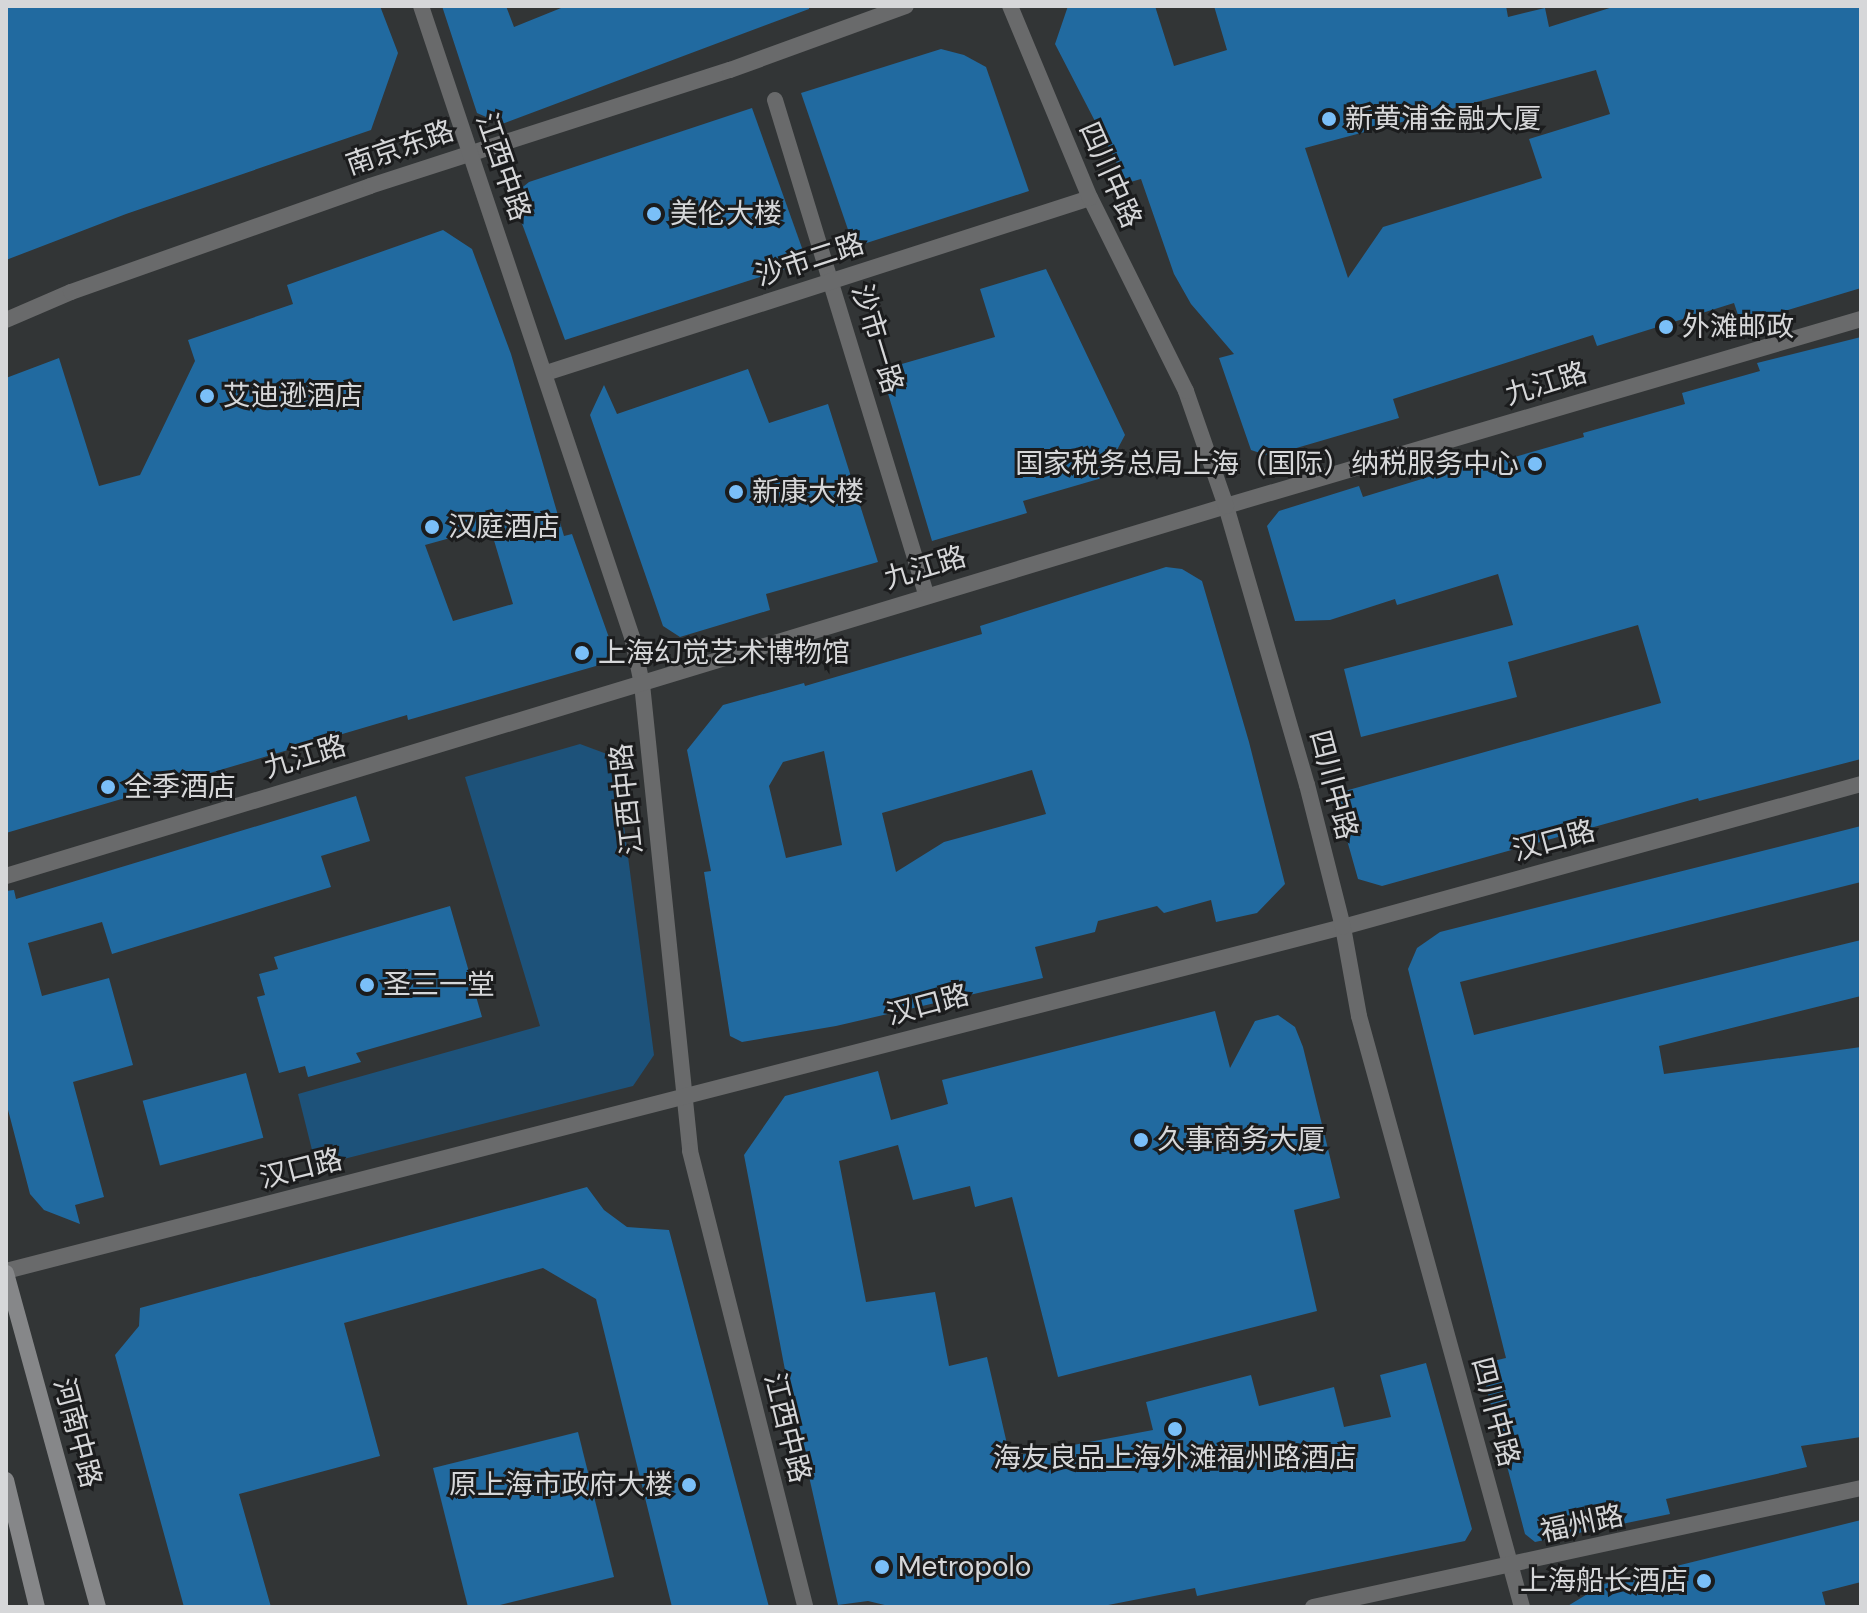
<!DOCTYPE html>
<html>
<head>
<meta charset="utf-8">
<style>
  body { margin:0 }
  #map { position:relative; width:1867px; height:1613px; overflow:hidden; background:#323536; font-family:"DM Sans","Noto Sans SC",sans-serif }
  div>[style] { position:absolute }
  .green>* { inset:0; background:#1d527a }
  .building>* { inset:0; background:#216aa0; transform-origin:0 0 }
  .pedestrian>* { height:16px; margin:-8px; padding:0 8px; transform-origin:8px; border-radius:8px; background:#696a6b }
  .minor>* { height:16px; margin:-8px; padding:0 8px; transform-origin:8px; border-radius:8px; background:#696a6b }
  .tertiary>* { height:16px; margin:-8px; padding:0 8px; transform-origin:8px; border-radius:8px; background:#696a6b }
  .secondary>* { height:16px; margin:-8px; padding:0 8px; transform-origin:8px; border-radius:8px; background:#868789 }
  .dots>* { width:22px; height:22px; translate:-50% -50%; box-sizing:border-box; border:4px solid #1b1c1d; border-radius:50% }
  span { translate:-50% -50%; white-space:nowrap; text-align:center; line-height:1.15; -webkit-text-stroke:6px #1b1c1d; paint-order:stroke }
  .poi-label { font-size:28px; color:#d6d7d9 }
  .left { translate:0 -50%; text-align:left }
  .right { translate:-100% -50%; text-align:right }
  .street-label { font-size:28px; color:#d6d7d9 }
  .frame { position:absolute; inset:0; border:8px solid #d6d7d9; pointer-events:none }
</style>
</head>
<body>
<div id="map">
  <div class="green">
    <i style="clip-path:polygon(580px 744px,615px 757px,654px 1055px,633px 1086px,316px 1166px,298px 1094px,540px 1026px,465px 777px)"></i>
  </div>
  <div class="building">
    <i style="clip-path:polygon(6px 6px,380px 6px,398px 53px,371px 130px,126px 214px,6px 260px)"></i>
    <i style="clip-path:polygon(442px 6px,506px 6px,514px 27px,566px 6px,809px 6px,809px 9px,502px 124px,477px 113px)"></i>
    <i style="clip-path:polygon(evenodd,1068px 6px,1155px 6px,1174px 66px,1227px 50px,1214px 6px,1506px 6px,1508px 17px,1545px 8px,1549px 27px,1616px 6px,1861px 6px,1861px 288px,1741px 324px,1734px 303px,1597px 346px,1593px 335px,1393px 399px,1399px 418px,1269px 456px,1251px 450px,1219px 358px,1234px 354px,1191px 304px,1174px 274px,1141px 179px,1127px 183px,1055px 44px,1068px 6px,1596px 70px,1610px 114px,1529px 139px,1542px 178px,1383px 227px,1348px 278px,1305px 148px,1596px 70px)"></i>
    <i style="clip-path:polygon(941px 49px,964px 55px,986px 67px,1029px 191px,854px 247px,801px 93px)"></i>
    <i style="clip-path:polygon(752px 108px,807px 262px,565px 340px,514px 202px,518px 191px,529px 182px)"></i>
    <i style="clip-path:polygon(evenodd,443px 230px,472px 249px,511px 354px,564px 536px,572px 534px,612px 646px,603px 664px,408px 720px,407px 715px,6px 833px,6px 378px,59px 358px,99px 486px,140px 475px,195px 361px,188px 340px,293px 304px,287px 285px,443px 230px,490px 527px,513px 604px,453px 621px,425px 545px,490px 527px)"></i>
    <i style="clip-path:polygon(1046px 269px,1125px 435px,1102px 478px,1023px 501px,1027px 513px,932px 541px,881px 370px,995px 337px,980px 289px)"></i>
    <i style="clip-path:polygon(1861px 337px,1861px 759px,1699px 801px,1698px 798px,1382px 886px,1358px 879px,1334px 794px,1661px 703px,1638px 625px,1508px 662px,1517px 697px,1361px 737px,1344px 669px,1513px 625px,1498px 574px,1397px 605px,1395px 599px,1330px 620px,1295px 621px,1267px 526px,1279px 511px,1359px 486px,1363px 497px,1471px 464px,1473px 469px,1584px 437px,1583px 433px,1685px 404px,1682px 393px,1760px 371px,1757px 363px)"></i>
    <i style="clip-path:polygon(748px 369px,769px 423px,828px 404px,878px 562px,766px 594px,770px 610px,680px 637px,663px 626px,590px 415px,604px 385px,617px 414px)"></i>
    <i style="clip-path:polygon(evenodd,1166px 567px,1182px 569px,1202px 581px,1249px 742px,1285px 884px,1257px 913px,1216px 922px,1211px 900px,1164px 913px,1157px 906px,1098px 921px,1095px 932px,1035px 947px,1043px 978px,836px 1026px,742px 1042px,730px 1036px,704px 872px,711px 871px,687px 750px,723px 705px,804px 683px,805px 686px,982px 634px,980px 626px,1166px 567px,824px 751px,842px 845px,786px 858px,769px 786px,783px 762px,824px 751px,1166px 567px,1032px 770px,1046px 814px,944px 842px,896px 872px,882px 813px,1032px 770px)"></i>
    <i style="clip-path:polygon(356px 796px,370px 841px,321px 856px,331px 887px,112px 954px,102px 922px,28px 943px,42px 996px,109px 978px,133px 1065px,73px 1082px,104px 1197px,75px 1205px,80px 1224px,44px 1210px,30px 1194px,6px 1102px,6px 891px,14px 890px,16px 899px)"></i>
    <i style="clip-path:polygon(1861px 826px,1861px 882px,1460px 982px,1474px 1035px,1861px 940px,1861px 996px,1659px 1046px,1664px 1074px,1861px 1047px,1861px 1437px,1801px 1446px,1807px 1467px,1666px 1499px,1670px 1514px,1535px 1542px,1525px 1534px,1480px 1364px,1506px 1358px,1408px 969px,1417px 948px,1440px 932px)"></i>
    <i style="clip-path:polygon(450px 906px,482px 1017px,356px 1053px,361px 1062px,308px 1077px,305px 1066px,279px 1073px,257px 997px,265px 995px,259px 974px,278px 969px,274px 957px)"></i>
    <i style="clip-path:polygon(1215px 1011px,1230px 1068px,1255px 1021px,1278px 1015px,1295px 1027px,1303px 1047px,1340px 1198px,1294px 1210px,1317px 1311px,1058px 1377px,1012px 1197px,975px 1207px,970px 1186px,913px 1200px,898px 1145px,839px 1161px,866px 1302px,935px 1292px,949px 1366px,987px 1357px,1010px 1457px,1153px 1430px,1146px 1402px,1251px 1375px,1259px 1406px,1334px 1387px,1344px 1427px,1391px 1417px,1380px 1375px,1426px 1363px,1472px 1529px,1465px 1541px,1197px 1596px,1195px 1588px,1098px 1607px,893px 1607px,868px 1601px,838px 1605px,785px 1370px,744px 1155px,785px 1096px,878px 1071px,891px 1120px,948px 1104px,942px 1080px)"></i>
    <i style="left:246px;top:1073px;width:67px;height:107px;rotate:75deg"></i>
    <i style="clip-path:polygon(587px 1187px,604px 1210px,627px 1227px,669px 1230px,769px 1607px,672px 1607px,596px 1299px,543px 1268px,344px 1323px,380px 1456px,239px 1494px,271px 1607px,184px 1607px,115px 1355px,139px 1326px,140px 1308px)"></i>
    <i style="clip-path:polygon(578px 1432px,614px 1577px,492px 1607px,468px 1607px,433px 1468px)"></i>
    <i style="clip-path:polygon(1861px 1520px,1861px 1582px,1822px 1592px,1826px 1607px,1566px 1607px,1604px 1584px)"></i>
  </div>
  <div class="pedestrian">
    <i style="left:775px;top:100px;width:517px;rotate:73deg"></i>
    <i style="left:6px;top:320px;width:71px;rotate:-23.3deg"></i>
    <i style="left:71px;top:292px;width:317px;rotate:-19.5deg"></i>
    <i style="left:370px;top:186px;width:378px;rotate:-17.9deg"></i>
    <i style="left:730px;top:70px;width:187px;rotate:-20deg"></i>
    <i style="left:546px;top:373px;width:571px;rotate:-17.83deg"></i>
  </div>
  <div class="minor">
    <i style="left:421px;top:6px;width:665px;rotate:71.51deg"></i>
    <i style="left:632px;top:637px;width:48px;rotate:78deg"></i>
    <i style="left:642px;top:684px;width:469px;rotate:84.1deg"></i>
    <i style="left:690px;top:1151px;width:470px;rotate:75.8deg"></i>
    <i style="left:6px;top:1271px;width:1381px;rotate:-14.43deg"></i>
    <i style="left:1343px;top:927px;width:537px;rotate:-15.43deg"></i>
    <i style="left:1522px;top:1607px;width:613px;rotate:-105.42deg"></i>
    <i style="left:1359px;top:1016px;width:90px;rotate:-100.2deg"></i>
    <i style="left:1343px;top:927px;width:146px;rotate:-104.2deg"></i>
    <i style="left:1307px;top:785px;width:291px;rotate:-106.2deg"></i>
    <i style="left:1226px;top:506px;width:662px;rotate:-16.41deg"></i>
  </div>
  <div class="tertiary">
    <i style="left:6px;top:876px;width:1275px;rotate:-16.87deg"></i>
    <i style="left:1226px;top:506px;width:122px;rotate:-109.2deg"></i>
    <i style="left:1186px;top:391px;width:216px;rotate:-116.4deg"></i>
    <i style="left:1090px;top:198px;width:208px;rotate:-112.6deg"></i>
    <i style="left:1313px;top:1607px;width:561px;rotate:-12.25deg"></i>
  </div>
  <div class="secondary">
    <i style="left:6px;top:1273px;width:346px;rotate:74.6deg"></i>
    <i style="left:6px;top:1480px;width:131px;rotate:76.3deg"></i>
  </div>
  <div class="dots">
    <i style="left:1329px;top:119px;background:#7abff8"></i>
    <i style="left:654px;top:214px;background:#7abff8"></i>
    <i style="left:1666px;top:327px;background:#7abff8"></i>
    <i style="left:207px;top:396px;background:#7abff8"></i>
    <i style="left:1535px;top:464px;background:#7abff8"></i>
    <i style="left:736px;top:492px;background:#7abff8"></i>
    <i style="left:432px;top:527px;background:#7abff8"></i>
    <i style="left:582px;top:653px;background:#7abff8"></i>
    <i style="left:108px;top:787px;background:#7abff8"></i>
    <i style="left:367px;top:985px;background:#7abff8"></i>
    <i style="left:1141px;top:1140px;background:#7abff8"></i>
    <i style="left:1175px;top:1429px;background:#7abff8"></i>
    <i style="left:689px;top:1485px;background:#7abff8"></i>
    <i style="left:882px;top:1567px;background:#7abff8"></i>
    <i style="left:1704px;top:1581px;background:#7abff8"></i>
  </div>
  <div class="poi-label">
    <span class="left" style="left:1345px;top:119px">新黄浦金融大厦</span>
    <span class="left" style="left:670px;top:214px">美伦大楼</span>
    <span class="left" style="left:1682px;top:327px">外滩邮政</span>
    <span class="left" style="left:223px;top:396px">艾迪逊酒店</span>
    <span class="right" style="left:1519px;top:464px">国家税务总局上海（国际）纳税服务中心</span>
    <span class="left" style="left:752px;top:492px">新康大楼</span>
    <span class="left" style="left:448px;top:527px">汉庭酒店</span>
    <span class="left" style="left:598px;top:653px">上海幻觉艺术博物馆</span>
    <span class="left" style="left:124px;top:787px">全季酒店</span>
    <span class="left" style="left:383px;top:985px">圣三一堂</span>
    <span class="left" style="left:1157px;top:1140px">久事商务大厦</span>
    <span style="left:1175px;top:1458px">海友良品上海外滩福州路酒店</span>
    <span class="right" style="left:673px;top:1485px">原上海市政府大楼</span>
    <span class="left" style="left:898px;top:1567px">Metropolo</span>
    <span class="right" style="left:1688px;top:1581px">上海船长酒店</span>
  </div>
  <div class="street-label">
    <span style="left:400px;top:148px;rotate:-19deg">南京东路</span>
    <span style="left:503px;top:167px;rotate:71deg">江西中路</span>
    <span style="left:1110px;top:175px;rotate:66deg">四川中路</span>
    <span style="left:810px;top:260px;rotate:-18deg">沙市二路</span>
    <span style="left:877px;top:339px;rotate:73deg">沙市一路</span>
    <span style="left:1546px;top:384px;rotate:-17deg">九江路</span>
    <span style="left:925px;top:568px;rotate:-17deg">九江路</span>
    <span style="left:305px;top:757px;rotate:-17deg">九江路</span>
    <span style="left:1333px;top:785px;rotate:75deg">四川中路</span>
    <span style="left:627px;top:799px;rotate:-96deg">江西中路</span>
    <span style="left:1554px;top:841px;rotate:-15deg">汉口路</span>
    <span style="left:928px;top:1005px;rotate:-15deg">汉口路</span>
    <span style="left:301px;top:1169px;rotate:-14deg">汉口路</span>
    <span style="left:1495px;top:1412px;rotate:75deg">四川中路</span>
    <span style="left:787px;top:1428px;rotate:76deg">江西中路</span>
    <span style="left:77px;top:1433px;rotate:75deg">河南中路</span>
    <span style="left:1582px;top:1524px;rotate:-12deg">福州路</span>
  </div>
  <div class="frame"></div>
</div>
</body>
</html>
